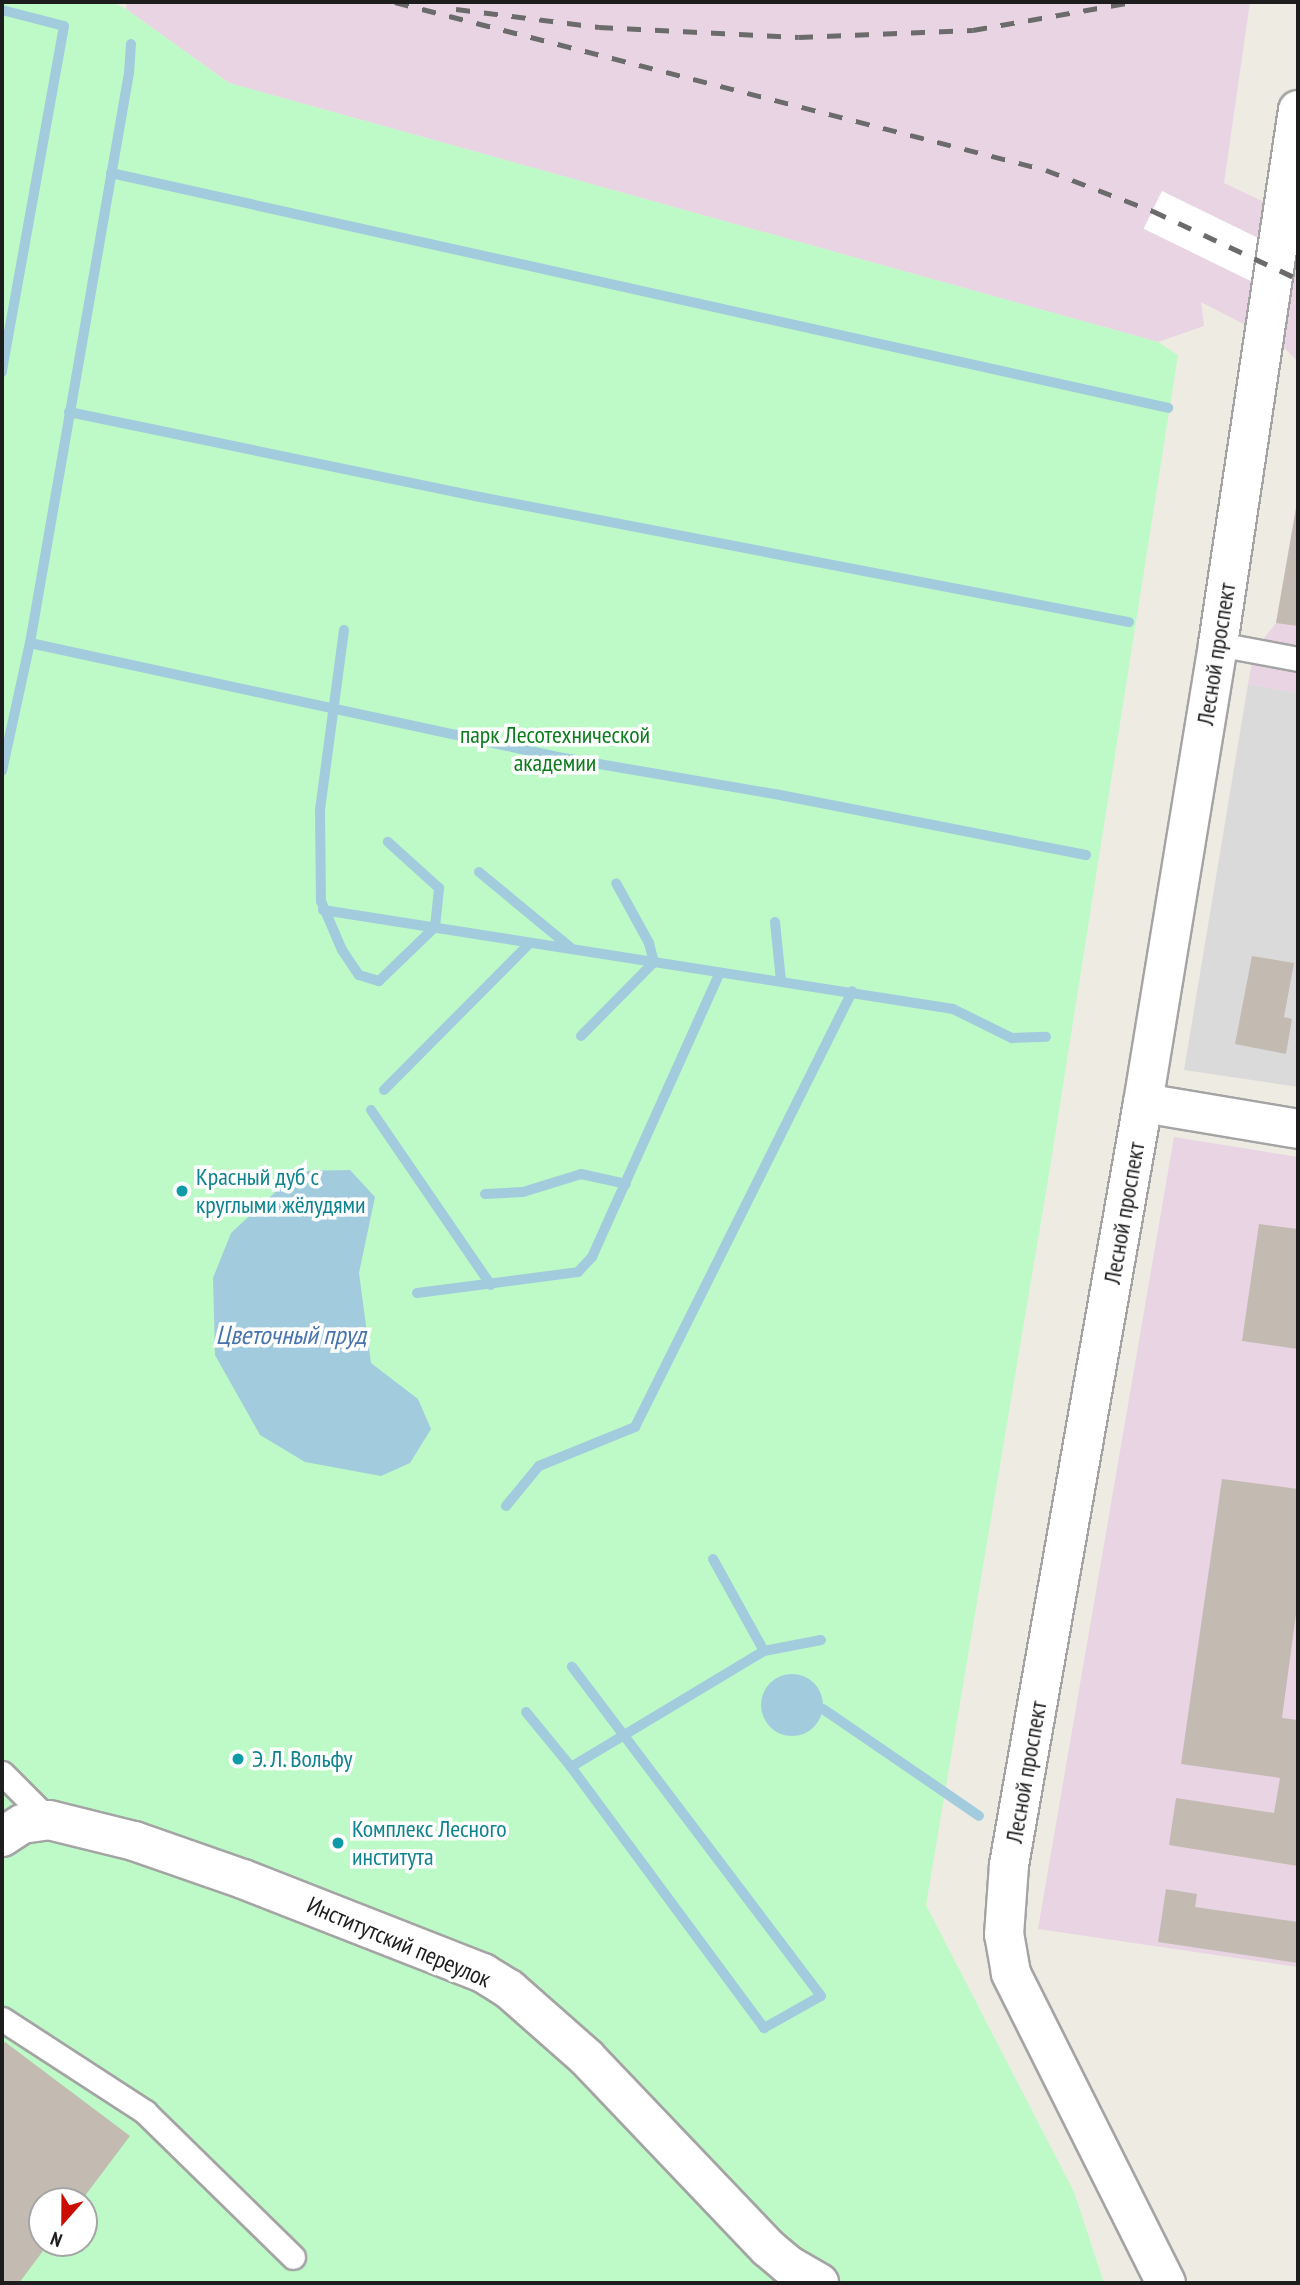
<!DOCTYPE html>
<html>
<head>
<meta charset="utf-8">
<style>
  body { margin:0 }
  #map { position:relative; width:1300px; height:2285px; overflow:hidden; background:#eeebe3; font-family:"PT Sans Narrow",sans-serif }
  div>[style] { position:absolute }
  .residential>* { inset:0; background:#dbdada }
  .industrial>* { inset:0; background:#e8d4e3 }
  .park>* { inset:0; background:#befac7 }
  .water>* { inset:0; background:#a2ccdd }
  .round { border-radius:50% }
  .pier>* { inset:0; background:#fff; transform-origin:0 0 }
  .stream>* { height:10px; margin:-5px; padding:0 5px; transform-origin:5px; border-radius:5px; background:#a2ccdd }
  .building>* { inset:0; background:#c3bab2 }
  .roads { filter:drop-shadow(2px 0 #a4a4a4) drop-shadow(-2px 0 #a4a4a4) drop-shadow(0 2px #a4a4a4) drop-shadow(0 -2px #a4a4a4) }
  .lane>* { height:23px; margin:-11.5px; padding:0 11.5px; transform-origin:11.5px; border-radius:11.5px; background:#fff }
  .street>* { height:38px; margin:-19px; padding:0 19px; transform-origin:19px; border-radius:19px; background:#fff }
  .rail>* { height:5px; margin-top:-2.5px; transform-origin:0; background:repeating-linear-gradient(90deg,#6b6b6b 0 14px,transparent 0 28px) }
  .dots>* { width:19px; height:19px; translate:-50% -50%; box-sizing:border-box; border:4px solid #fff; border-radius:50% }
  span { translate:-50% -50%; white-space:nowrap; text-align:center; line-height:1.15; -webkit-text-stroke:7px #fff; paint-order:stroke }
  .street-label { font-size:24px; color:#1d1d1d }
  .park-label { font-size:24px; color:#0a7c1b }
  .culture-label { font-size:24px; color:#0d838f }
  .left { translate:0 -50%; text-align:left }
  .water-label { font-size:26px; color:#4874ae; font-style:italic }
  .frame { position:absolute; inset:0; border:4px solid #1d1d1d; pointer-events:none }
  .north { position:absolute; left:28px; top:2187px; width:70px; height:70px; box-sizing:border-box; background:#fff; border:2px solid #a5a5a5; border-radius:50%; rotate:201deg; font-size:19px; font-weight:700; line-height:28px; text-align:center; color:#1d1d1d }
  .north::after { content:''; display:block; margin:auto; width:24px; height:32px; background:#ca0d00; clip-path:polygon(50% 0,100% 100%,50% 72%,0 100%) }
</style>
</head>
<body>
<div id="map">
  <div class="residential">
    <i style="clip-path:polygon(1248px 684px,1298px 693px,1298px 1087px,1184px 1070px)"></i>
  </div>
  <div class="industrial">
    <i style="clip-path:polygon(127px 2px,1250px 2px,1224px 183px,1298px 218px,1298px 362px,1280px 343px,1201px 302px,1204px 326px,1158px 342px,229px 83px,126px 9px)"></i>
    <i style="clip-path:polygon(1298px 495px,1298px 693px,1248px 684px,1254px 651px,1276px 623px)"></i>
    <i style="clip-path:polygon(1174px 1137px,1298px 1157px,1298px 1967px,1038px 1929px)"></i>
  </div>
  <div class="park">
    <i style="clip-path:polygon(evenodd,2px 2px,112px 2px,126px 9px,229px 83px,1158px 342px,1178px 355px,1050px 1168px,926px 1905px,1074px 2192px,1104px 2283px,2px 2283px,2px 2px,42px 2201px,84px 2201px,84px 2243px,42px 2243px,42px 2201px)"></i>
  </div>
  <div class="water">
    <i style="clip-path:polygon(350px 1170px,375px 1197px,359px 1273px,371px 1363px,418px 1399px,431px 1429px,410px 1463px,381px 1476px,305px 1462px,260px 1435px,215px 1355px,213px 1278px,231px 1233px,298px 1171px)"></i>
    <i class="round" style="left:761px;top:1674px;width:62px;height:62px"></i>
  </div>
  <div class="pier">
    <i style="left:1162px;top:191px;width:151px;height:42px;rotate:26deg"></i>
  </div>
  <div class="stream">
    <i style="left:2px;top:10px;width:64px;rotate:14.5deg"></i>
    <i style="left:64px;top:26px;width:352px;rotate:100.2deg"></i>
    <i style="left:111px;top:173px;width:1083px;rotate:12.53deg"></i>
    <i style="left:69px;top:412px;width:415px;rotate:11.7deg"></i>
    <i style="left:475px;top:496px;width:666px;rotate:10.91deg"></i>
    <i style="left:344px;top:630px;width:181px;rotate:97.6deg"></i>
    <i style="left:320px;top:809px;width:92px;rotate:89.4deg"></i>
    <i style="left:321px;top:901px;width:53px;rotate:66.8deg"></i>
    <i style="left:342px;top:950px;width:30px;rotate:56deg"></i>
    <i style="left:359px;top:975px;width:21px;rotate:17deg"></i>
    <i style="left:379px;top:981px;width:78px;rotate:-44deg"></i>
    <i style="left:435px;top:927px;width:39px;rotate:-84deg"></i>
    <i style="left:439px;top:888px;width:69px;rotate:-138deg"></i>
    <i style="left:30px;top:643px;width:540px;rotate:12.18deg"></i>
    <i style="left:558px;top:757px;width:220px;rotate:9.7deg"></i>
    <i style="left:775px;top:794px;width:317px;rotate:11.1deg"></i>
    <i style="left:2px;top:771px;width:131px;rotate:-77.7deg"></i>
    <i style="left:30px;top:643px;width:579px;rotate:-80.15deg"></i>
    <i style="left:129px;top:73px;width:29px;rotate:-86deg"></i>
    <i style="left:479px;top:872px;width:118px;rotate:39.5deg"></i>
    <i style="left:323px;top:910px;width:638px;rotate:8.93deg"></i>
    <i style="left:953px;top:1009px;width:66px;rotate:26.2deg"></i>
    <i style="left:1012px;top:1038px;width:34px;rotate:-2deg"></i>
    <i style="left:775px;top:922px;width:59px;rotate:84.2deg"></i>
    <i style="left:581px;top:1036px;width:104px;rotate:-45.4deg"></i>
    <i style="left:654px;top:962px;width:20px;rotate:-105deg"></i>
    <i style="left:649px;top:943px;width:68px;rotate:-118.8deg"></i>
    <i style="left:384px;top:1090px;width:206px;rotate:-45.2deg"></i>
    <i style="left:371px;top:1110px;width:212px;rotate:55.6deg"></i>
    <i style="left:485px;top:1194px;width:38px;rotate:-3deg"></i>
    <i style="left:523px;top:1192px;width:61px;rotate:-17.2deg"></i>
    <i style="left:581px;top:1174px;width:46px;rotate:12.5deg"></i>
    <i style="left:417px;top:1293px;width:162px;rotate:-7.4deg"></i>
    <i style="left:578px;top:1272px;width:21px;rotate:-47deg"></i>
    <i style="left:592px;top:1257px;width:310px;rotate:-65.8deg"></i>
    <i style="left:506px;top:1506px;width:52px;rotate:-50.5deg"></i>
    <i style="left:539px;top:1466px;width:104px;rotate:-22.1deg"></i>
    <i style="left:635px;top:1427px;width:487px;rotate:-63.5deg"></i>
    <i style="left:713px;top:1559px;width:105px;rotate:61deg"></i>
    <i style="left:823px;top:1709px;width:189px;rotate:34.4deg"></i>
    <i style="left:526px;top:1712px;width:71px;rotate:50.7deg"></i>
    <i style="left:571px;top:1767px;width:325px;rotate:53.5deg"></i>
    <i style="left:764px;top:2028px;width:65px;rotate:-29.3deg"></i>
    <i style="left:821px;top:1996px;width:413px;rotate:-127.1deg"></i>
    <i style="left:571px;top:1767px;width:225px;rotate:-31deg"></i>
    <i style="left:764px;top:1651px;width:58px;rotate:-10.9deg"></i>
  </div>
  <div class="building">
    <i style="clip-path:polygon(1297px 503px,1298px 503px,1298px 626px,1276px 623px)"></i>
    <i style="clip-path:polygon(1252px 956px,1294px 963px,1284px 1017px,1292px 1019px,1286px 1054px,1235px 1044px)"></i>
    <i style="clip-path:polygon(1259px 1224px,1298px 1229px,1298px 1349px,1242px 1341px)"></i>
    <i style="clip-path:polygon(1222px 1479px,1298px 1489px,1298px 1599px,1282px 1718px,1298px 1720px,1298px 1866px,1169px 1845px,1176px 1798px,1274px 1813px,1280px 1778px,1181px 1764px)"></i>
    <i style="clip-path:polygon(1166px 1889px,1197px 1894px,1195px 1907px,1298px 1922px,1298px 1963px,1158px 1942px)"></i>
    <i style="clip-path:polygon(5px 2042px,130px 2136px,81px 2201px,42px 2201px,42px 2243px,49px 2243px,19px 2283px,2px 2283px,2px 2046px)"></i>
  </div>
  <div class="roads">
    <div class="lane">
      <i style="left:1218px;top:644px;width:81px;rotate:10.6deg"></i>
      <i style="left:2px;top:1773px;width:66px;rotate:45deg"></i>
      <i style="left:2px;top:2019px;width:171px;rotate:33deg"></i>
      <i style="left:145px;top:2112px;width:207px;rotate:44.4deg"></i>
    </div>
    <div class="street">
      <i style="left:1143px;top:1103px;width:157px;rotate:9.5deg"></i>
      <i style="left:2px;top:1837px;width:24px;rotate:-33deg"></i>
      <i style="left:22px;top:1824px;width:27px;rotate:-8deg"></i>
      <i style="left:49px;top:1820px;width:88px;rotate:13.9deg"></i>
      <i style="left:134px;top:1841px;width:115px;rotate:19.2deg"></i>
      <i style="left:243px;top:1879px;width:258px;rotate:21.4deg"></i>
      <i style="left:483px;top:1973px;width:31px;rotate:32deg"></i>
      <i style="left:509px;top:1989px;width:103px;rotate:41.4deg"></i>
      <i style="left:586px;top:2057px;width:264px;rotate:46.4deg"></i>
      <i style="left:768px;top:2248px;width:26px;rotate:40deg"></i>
      <i style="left:788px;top:2265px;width:36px;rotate:30deg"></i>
      <i style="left:1166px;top:2283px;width:347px;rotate:-116.6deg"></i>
      <i style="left:1011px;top:1973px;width:39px;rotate:-100deg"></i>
      <i style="left:1004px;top:1935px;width:70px;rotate:-85.9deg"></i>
      <i style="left:1009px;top:1865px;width:774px;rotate:-80.03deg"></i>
      <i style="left:1143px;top:1103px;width:465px;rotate:-80.7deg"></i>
      <i style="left:1218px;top:644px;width:540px;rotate:-81.48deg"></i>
    </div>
  </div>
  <div class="rail">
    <i style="left:395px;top:2px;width:672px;rotate:14.47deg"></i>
    <i style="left:1046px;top:170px;width:115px;rotate:21deg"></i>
    <i style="left:1153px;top:211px;width:160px;rotate:25.1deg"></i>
    <i style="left:456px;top:9px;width:144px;rotate:7.2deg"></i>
    <i style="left:599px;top:27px;width:200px;rotate:2.9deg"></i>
    <i style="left:799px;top:37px;width:174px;rotate:-2.3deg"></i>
    <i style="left:973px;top:30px;width:160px;rotate:-10deg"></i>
  </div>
  <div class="dots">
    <i style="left:182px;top:1191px;background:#0f9aa8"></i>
    <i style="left:238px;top:1759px;background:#0f9aa8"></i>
    <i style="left:338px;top:1843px;background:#0f9aa8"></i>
  </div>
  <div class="street-label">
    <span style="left:1216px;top:654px;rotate:-81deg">Лесной проспект</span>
    <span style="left:1124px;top:1213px;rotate:-80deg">Лесной проспект</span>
    <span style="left:1026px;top:1772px;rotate:-80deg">Лесной проспект</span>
    <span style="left:399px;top:1942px;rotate:23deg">Институтский переулок</span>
  </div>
  <div class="park-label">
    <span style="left:555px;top:749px">парк Лесотехнической<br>академии</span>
  </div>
  <div class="culture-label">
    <span class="left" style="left:196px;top:1191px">Красный дуб с<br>круглыми жёлудями</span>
    <span class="left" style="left:252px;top:1759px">Э. Л. Вольфу</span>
    <span class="left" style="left:352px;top:1843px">Комплекс Лесного<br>института</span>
  </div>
  <div class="water-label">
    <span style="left:291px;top:1335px">Цветочный пруд</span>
  </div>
  <div class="frame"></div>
  <div class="north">N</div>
</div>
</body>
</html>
